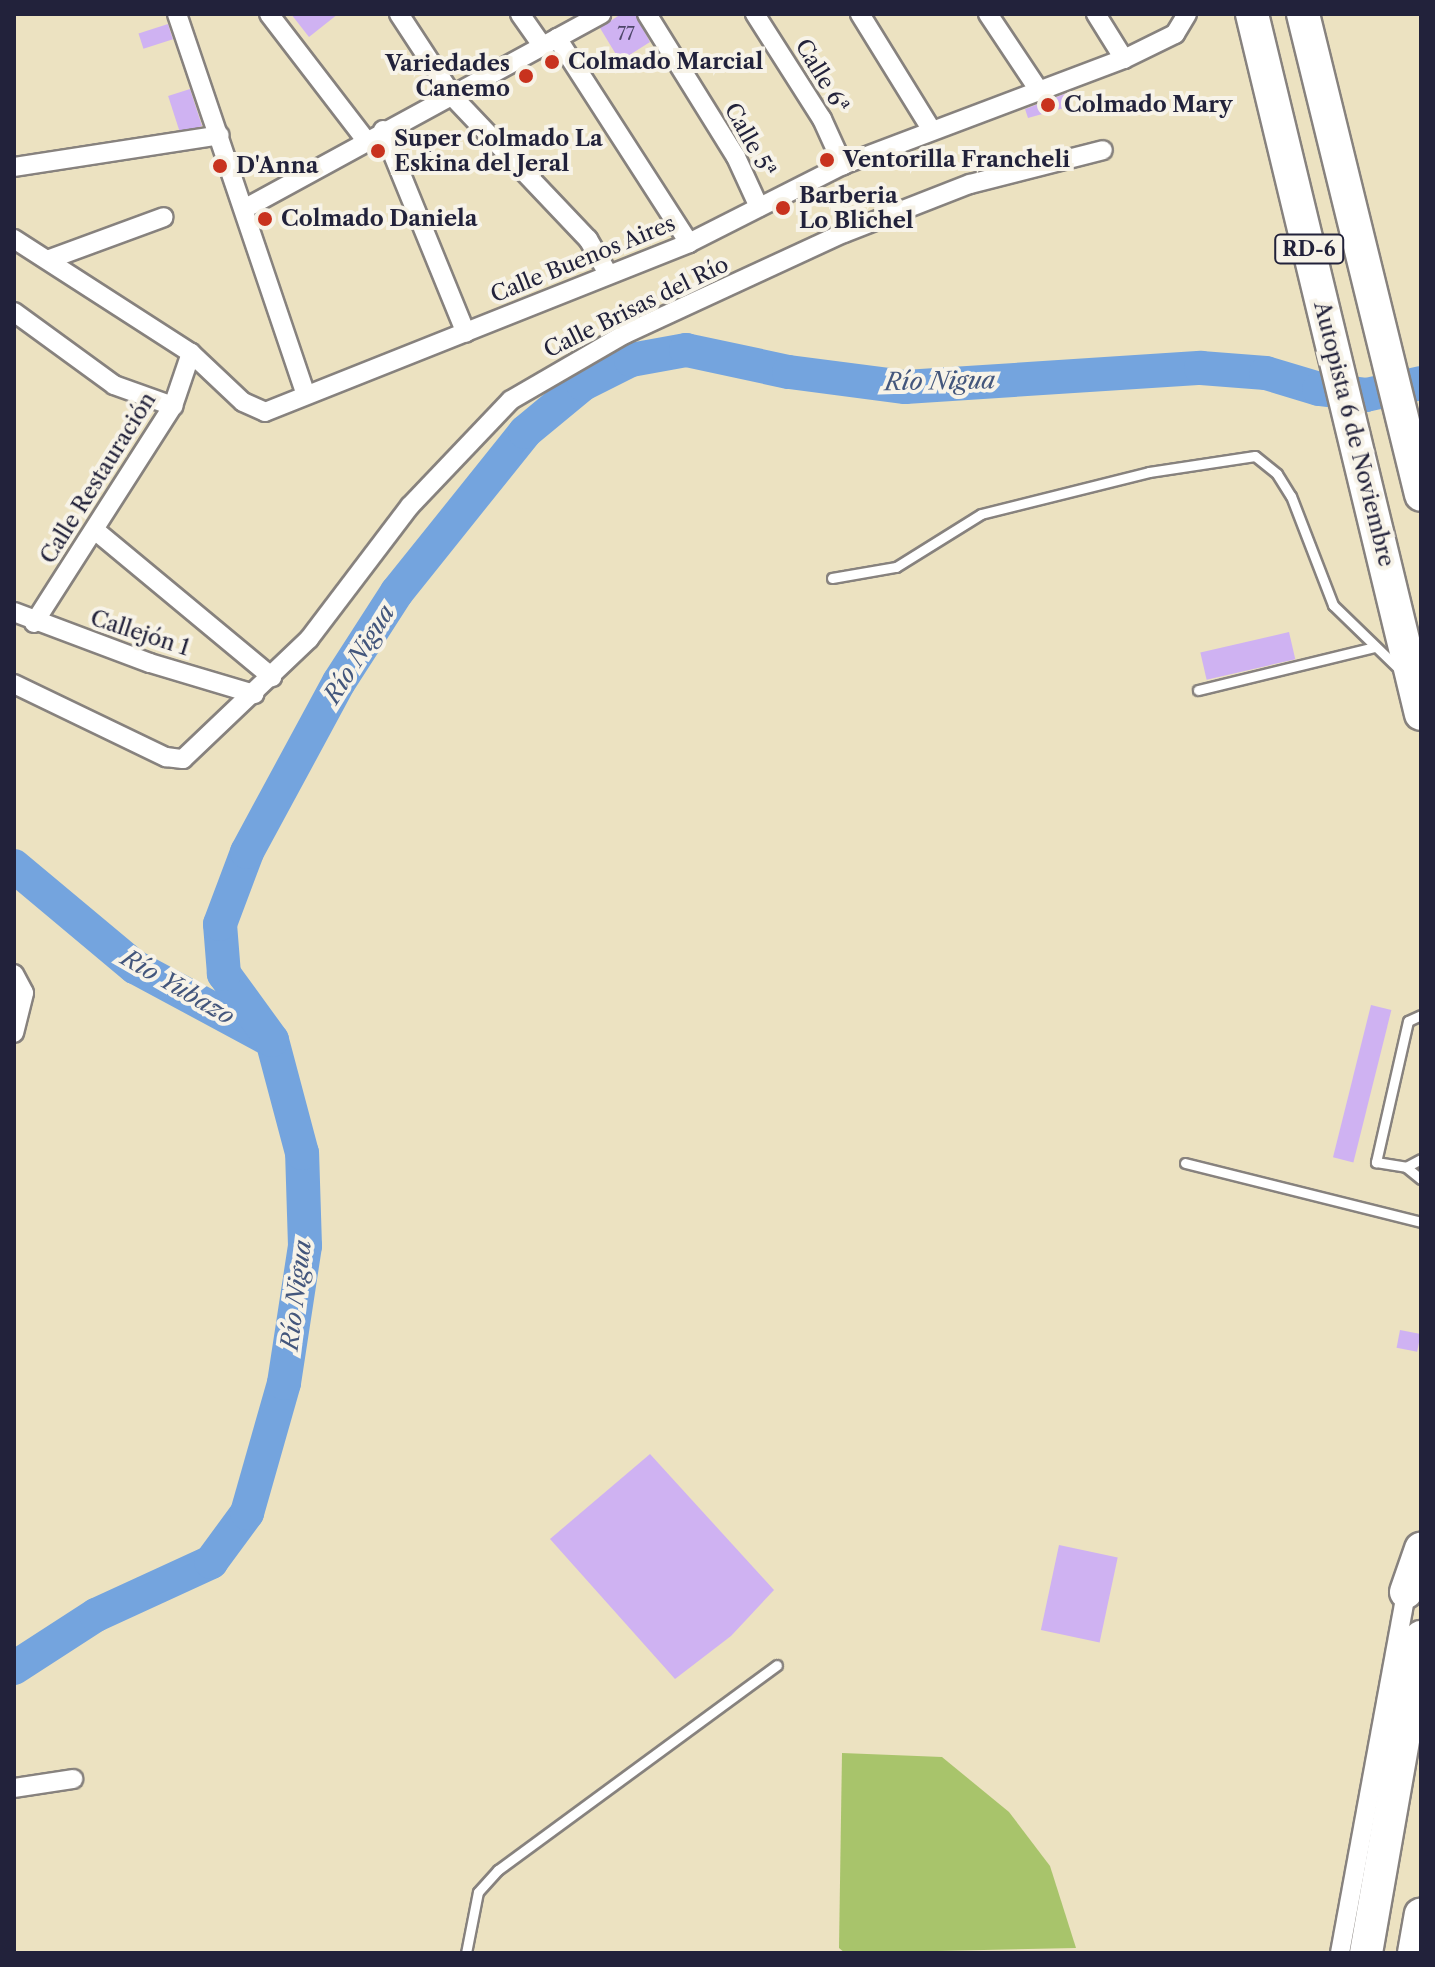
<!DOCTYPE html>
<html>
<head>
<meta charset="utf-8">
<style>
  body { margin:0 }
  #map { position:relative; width:1435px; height:1967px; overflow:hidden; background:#ece2c1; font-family:"Libre Caslon Text",serif }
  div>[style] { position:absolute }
  .green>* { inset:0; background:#a8c46b }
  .river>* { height:34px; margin:-17px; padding:0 17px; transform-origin:17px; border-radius:17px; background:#74a4de }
  .building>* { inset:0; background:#cfb2f2; transform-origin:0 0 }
  .roads { filter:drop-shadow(2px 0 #87827e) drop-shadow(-2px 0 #87827e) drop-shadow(0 2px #87827e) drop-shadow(0 -2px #87827e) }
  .service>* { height:9px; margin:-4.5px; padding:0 4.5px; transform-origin:4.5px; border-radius:4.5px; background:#fff }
  .minor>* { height:18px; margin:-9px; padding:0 9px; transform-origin:9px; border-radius:9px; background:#fff }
  .motorway>* { height:32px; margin:-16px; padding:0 16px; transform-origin:16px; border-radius:16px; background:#fff }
  .dots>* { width:22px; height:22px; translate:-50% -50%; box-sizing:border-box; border:4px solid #f7f3e8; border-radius:50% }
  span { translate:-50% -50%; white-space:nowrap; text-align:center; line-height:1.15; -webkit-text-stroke:8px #f7f3e8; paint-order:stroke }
  .number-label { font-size:18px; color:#4d4669 }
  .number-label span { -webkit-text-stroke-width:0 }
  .shield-label span { padding:2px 6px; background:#f7f3e8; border:2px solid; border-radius:6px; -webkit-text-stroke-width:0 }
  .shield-label { font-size:20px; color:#22223b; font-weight:700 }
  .poi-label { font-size:22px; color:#22223b; font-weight:700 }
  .left { translate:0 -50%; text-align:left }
  .right { translate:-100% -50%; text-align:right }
  .street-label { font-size:22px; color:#22223b }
  .water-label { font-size:24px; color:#43567c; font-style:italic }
  .frame { position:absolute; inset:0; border:16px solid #22223b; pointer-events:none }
</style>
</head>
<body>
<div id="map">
  <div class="green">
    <i style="clip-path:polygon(842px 1753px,942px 1757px,1009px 1812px,1050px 1866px,1076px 1948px,845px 1953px,839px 1948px)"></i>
  </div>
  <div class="river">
    <i style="left:14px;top:866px;width:158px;rotate:39.9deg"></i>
    <i style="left:135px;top:967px;width:150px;rotate:28.3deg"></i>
    <i style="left:14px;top:1668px;width:98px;rotate:-32.9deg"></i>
    <i style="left:96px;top:1615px;width:127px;rotate:-24.7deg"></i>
    <i style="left:211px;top:1562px;width:61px;rotate:-53.7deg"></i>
    <i style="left:247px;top:1513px;width:135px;rotate:-74.1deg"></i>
    <i style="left:284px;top:1383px;width:139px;rotate:-81.3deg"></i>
    <i style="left:305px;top:1246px;width:93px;rotate:-91.8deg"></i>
    <i style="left:302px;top:1153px;width:117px;rotate:-104.9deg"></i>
    <i style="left:272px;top:1040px;width:82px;rotate:-126deg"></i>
    <i style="left:224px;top:974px;width:50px;rotate:-94.6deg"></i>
    <i style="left:220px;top:924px;width:77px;rotate:-69.4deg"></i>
    <i style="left:247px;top:852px;width:193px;rotate:-61.6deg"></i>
    <i style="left:339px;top:682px;width:107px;rotate:-57.2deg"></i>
    <i style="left:397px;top:592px;width:205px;rotate:-51.3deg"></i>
    <i style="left:525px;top:432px;width:75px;rotate:-39.6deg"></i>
    <i style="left:583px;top:384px;width:54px;rotate:-26.6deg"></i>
    <i style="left:631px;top:360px;width:56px;rotate:-10.3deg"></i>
    <i style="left:686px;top:350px;width:105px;rotate:12.1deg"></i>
    <i style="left:789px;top:372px;width:117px;rotate:7.4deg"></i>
    <i style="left:905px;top:387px;width:297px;rotate:-3.7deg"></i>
    <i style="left:1201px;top:368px;width:65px;rotate:4.4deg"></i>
    <i style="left:1266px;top:373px;width:55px;rotate:16.8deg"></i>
    <i style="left:1319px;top:389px;width:47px;rotate:7.3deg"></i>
    <i style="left:1366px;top:395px;width:56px;rotate:-12.3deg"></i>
  </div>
  <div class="building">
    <i style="clip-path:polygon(291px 14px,338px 14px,309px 37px)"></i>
    <i style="clip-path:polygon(621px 14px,635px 14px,650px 42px,620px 61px,600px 28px)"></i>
    <i style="left:168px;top:24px;width:16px;height:31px;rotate:72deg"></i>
    <i style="left:190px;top:89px;width:39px;height:23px;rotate:72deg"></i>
    <i style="clip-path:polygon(1067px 93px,1071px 106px,1028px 118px,1025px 109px)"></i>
    <i style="left:1289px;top:632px;width:28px;height:91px;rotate:77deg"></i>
    <i style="left:1371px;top:1005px;width:21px;height:157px;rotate:14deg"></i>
    <i style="left:1400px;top:1330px;width:21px;height:18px;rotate:11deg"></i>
    <i style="clip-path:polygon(650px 1454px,774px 1590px,731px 1636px,675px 1679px,550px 1539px)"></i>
    <i style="left:1059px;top:1545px;width:60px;height:87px;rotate:12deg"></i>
  </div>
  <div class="roads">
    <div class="service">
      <i style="left:832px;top:578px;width:65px;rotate:-9.8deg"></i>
      <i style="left:896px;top:567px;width:100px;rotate:-31.9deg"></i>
      <i style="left:981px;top:514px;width:173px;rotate:-14deg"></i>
      <i style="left:1149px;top:472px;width:107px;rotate:-8.6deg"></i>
      <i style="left:1255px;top:456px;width:28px;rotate:39deg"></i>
      <i style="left:1277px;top:474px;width:26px;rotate:58deg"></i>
      <i style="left:1291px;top:496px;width:117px;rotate:68.9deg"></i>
      <i style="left:1333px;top:605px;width:92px;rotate:44.1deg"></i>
      <i style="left:1198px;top:690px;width:182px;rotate:-13.7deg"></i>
      <i style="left:1421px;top:1015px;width:14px;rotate:155deg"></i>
      <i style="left:1408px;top:1021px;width:145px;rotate:102.8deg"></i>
      <i style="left:1376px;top:1162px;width:30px;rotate:9deg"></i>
      <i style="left:1406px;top:1167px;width:17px;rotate:-28deg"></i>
      <i style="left:1185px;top:1163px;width:243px;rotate:14deg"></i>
      <i style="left:1406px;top:1167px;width:19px;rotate:39deg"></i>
      <i style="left:466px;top:1953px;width:62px;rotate:-78.9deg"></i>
      <i style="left:478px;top:1892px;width:30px;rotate:-48deg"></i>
      <i style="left:498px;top:1870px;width:346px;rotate:-36.3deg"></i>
    </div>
    <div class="minor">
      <i style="left:177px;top:14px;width:402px;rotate:71.3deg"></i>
      <i style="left:269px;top:14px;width:158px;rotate:52.5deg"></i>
      <i style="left:399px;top:14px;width:100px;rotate:56.8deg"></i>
      <i style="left:454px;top:98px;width:195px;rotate:46.5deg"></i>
      <i style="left:588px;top:239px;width:39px;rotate:60deg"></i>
      <i style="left:520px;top:14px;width:39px;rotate:55deg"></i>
      <i style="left:647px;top:14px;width:168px;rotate:58.1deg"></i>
      <i style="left:736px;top:157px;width:55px;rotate:65.3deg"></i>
      <i style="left:755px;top:14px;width:125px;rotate:57.5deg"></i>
      <i style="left:822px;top:119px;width:51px;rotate:65.5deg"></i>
      <i style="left:860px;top:14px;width:135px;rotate:58.3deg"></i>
      <i style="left:988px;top:14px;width:94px;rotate:56.3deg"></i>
      <i style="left:1096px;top:14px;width:53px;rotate:58.1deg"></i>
      <i style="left:557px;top:38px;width:244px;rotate:57.2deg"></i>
      <i style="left:383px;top:130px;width:219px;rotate:67.8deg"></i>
      <i style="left:14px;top:167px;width:208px;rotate:-8.8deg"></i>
      <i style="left:244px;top:209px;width:407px;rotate:-28.6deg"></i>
      <i style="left:14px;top:239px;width:211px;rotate:32.8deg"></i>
      <i style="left:191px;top:353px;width:71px;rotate:43.3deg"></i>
      <i style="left:243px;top:402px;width:24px;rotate:24deg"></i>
      <i style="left:265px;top:412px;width:456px;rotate:-21.7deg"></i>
      <i style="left:689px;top:243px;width:173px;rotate:-26.9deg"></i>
      <i style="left:843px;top:165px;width:300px;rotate:-20.7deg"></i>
      <i style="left:1124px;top:59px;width:57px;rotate:-26.1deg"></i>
      <i style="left:1175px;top:34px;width:23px;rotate:-59deg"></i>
      <i style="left:50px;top:259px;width:121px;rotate:-20.2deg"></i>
      <i style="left:14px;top:312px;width:124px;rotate:36.1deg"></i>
      <i style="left:114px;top:385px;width:63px;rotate:19.6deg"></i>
      <i style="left:96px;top:531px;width:229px;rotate:39.7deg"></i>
      <i style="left:14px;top:612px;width:145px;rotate:20.6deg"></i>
      <i style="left:150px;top:663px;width:109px;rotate:16.6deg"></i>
      <i style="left:34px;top:623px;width:258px;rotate:-57.4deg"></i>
      <i style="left:173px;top:406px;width:56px;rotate:-71.2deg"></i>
      <i style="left:14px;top:684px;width:169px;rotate:25.7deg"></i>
      <i style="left:166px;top:757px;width:17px;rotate:7deg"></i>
      <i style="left:183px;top:759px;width:174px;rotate:-43.6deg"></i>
      <i style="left:309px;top:639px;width:167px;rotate:-52.8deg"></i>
      <i style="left:410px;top:506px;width:146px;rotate:-46.4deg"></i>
      <i style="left:511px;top:400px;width:132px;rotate:-30.1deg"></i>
      <i style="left:625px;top:334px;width:241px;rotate:-24.8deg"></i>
      <i style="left:844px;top:233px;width:135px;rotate:-21.3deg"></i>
      <i style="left:970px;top:184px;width:137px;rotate:-14.3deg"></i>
      <i style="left:14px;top:974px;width:21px;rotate:62deg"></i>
      <i style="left:24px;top:993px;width:41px;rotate:104deg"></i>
      <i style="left:14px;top:1788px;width:60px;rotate:-8.7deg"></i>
      <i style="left:1340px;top:1953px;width:367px;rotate:-79.6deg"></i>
    </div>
    <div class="motorway">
      <i style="left:1252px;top:14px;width:720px;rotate:76.43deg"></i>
      <i style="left:1303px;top:14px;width:495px;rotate:76.2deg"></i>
      <i style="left:1406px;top:1592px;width:46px;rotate:-70.8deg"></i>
      <i style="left:1366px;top:1953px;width:321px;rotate:-80.1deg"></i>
      <i style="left:1414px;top:1953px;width:39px;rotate:-80deg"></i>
    </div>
  </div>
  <div class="dots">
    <i style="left:552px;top:62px;background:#c8321e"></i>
    <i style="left:526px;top:76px;background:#c8321e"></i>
    <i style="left:1048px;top:105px;background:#c8321e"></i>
    <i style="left:378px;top:151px;background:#c8321e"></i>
    <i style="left:827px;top:160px;background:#c8321e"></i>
    <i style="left:220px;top:166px;background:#c8321e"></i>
    <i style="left:783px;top:208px;background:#c8321e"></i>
    <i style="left:265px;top:219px;background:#c8321e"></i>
  </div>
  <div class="number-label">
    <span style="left:626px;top:34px">77</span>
  </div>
  <div class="shield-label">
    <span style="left:1309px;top:249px">RD-6</span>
  </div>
  <div class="poi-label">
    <span class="left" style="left:568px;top:62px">Colmado Marcial</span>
    <span class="right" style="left:510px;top:76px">Variedades<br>Canemo</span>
    <span class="left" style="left:1064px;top:105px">Colmado Mary</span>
    <span class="left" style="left:394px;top:151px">Super Colmado La<br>Eskina del Jeral</span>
    <span class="left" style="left:843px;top:160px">Ventorilla Francheli</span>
    <span class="left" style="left:236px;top:166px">D'Anna</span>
    <span class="left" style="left:799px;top:208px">Barberia<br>Lo Blichel</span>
    <span class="left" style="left:281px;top:219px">Colmado Daniela</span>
  </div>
  <div class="street-label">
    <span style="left:822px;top:76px;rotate:59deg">Calle 6ª</span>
    <span style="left:750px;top:140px;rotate:61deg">Calle 5ª</span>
    <span style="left:583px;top:259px;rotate:-22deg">Calle Buenos Aires</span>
    <span style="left:636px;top:307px;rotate:-26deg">Calle Brisas del Río</span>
    <span style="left:1354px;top:434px;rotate:76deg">Autopista 6 de Noviembre</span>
    <span style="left:98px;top:478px;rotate:-58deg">Calle Restauración</span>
    <span style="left:140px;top:633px;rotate:18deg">Callejón 1</span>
  </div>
  <div class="water-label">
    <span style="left:940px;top:381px;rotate:-1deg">Río Nigua</span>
    <span style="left:359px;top:654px;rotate:-58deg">Río Nigua</span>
    <span style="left:178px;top:987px;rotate:30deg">Río Yubazo</span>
    <span style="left:296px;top:1295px;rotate:-83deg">Río Nigua</span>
  </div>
  <div class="frame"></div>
</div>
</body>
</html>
